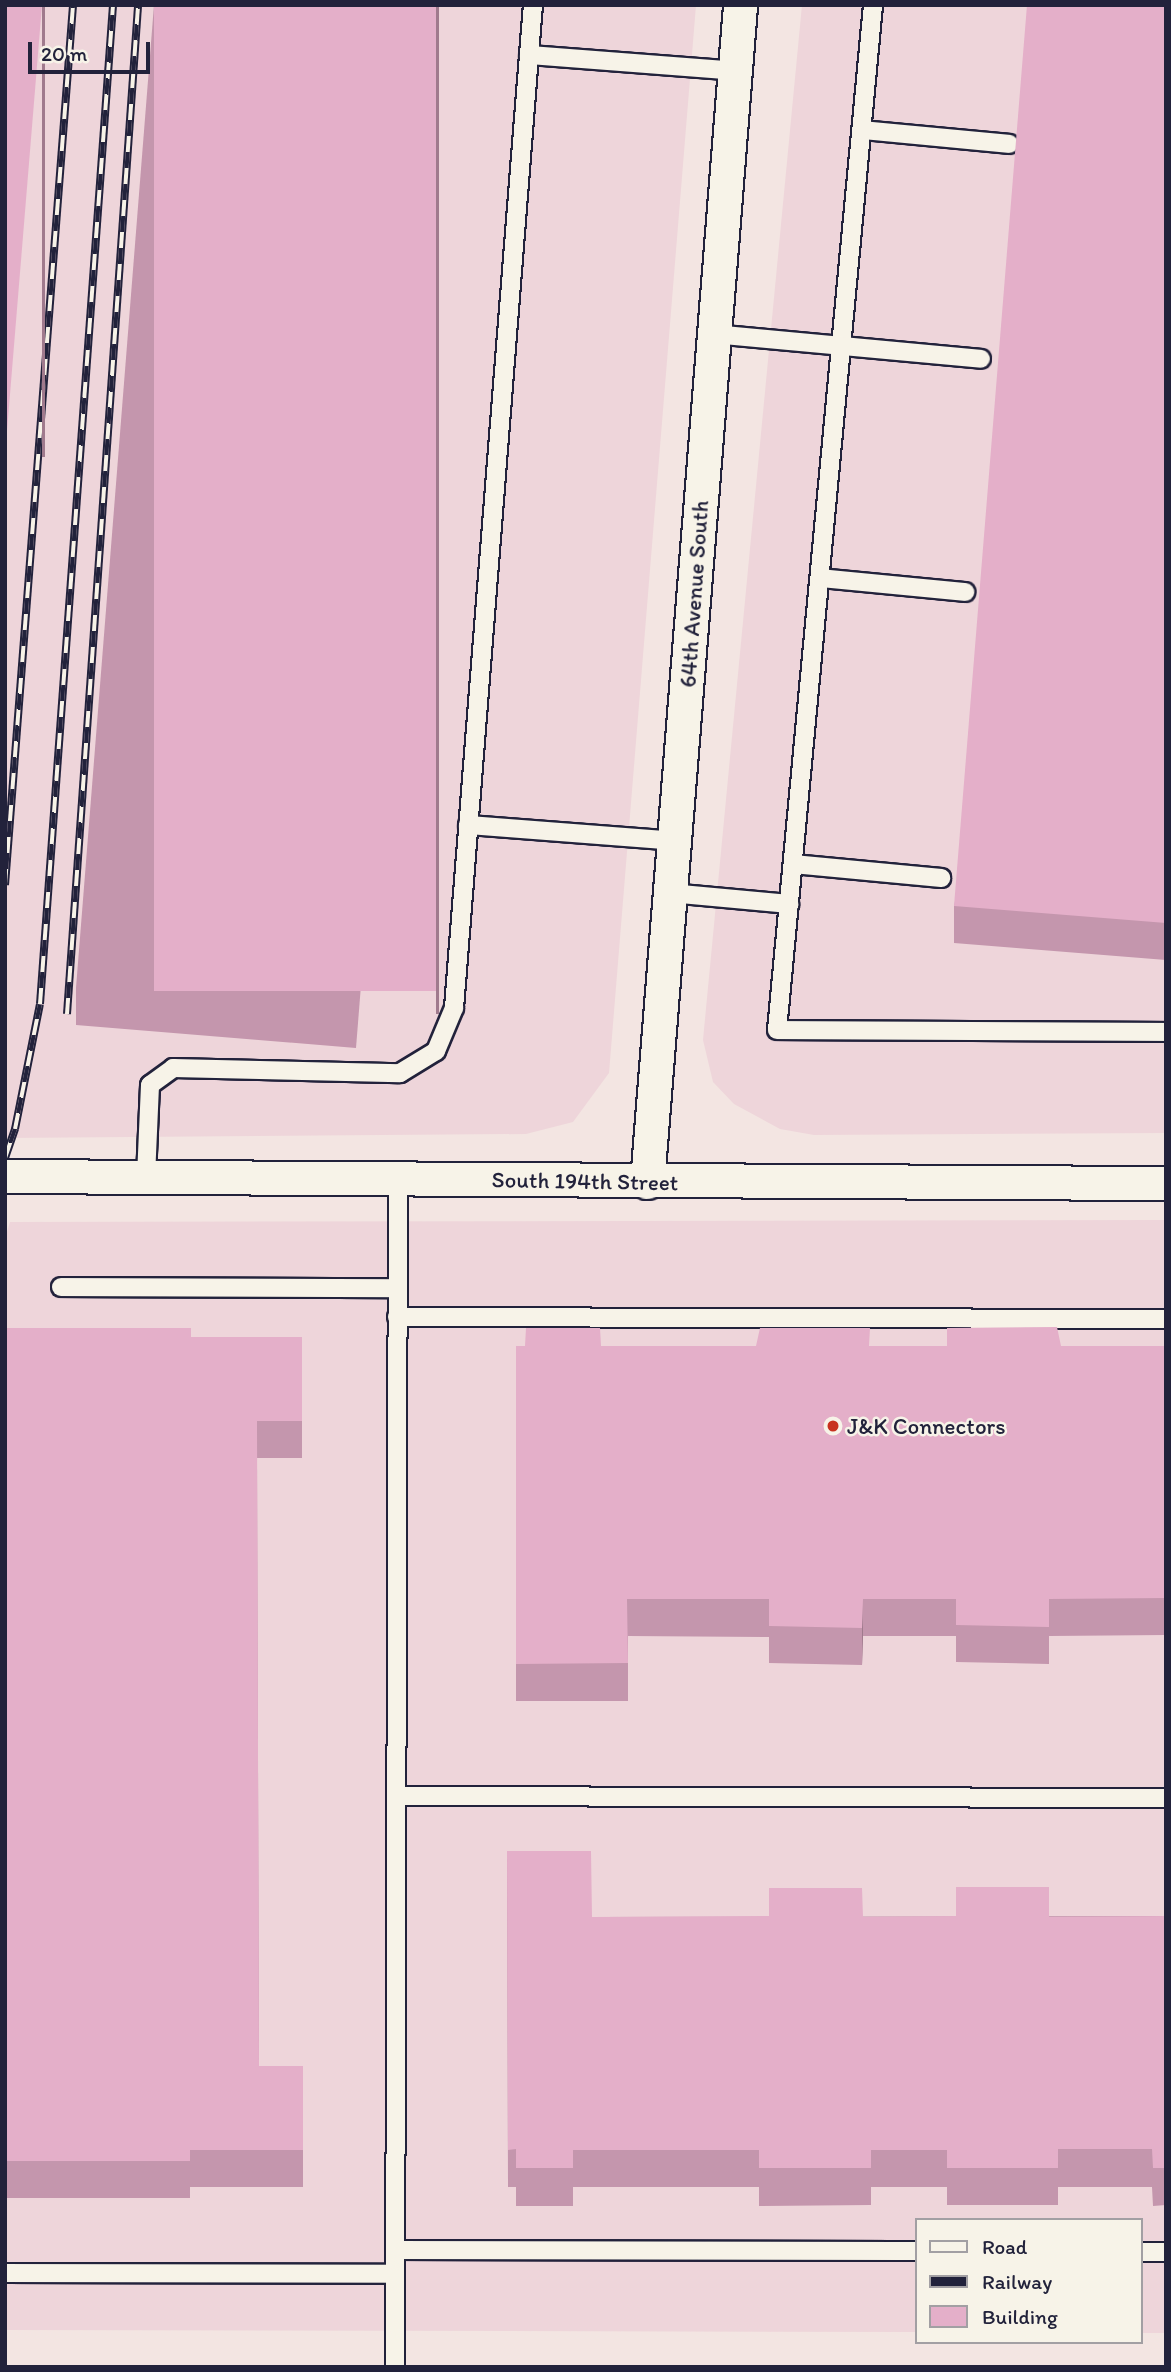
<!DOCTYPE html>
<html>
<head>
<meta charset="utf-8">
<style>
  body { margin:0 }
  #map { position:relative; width:1171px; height:2372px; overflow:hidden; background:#f3e5e2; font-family:Itim,sans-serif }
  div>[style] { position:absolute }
  .built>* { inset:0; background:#eed5da }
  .roads { filter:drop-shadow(2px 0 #22223b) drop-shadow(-2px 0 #22223b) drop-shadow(0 2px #22223b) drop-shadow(0 -2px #22223b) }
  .lane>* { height:18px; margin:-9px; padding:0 9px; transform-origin:9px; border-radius:9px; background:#f7f3e8 }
  .street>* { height:33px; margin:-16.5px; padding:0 16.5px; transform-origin:16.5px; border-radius:16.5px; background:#f7f3e8 }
  .rail>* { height:8px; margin-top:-4px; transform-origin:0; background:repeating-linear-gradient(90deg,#f7f3e8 0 16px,#22223b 0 32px); box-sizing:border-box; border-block:2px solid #22223b }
  .wall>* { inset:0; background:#c496ad }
  .shaded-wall>* { inset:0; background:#a07a8d; transform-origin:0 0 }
  .building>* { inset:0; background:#e4afc9; transform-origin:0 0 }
  .dots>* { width:19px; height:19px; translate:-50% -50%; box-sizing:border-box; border:4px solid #f7f3e8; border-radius:50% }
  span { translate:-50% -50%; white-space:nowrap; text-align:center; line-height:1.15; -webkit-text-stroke:5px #f7f3e8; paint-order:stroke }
  .street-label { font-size:23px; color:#22223b }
  .poi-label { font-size:23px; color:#22223b }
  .left { translate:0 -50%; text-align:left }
  .frame { position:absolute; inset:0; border:7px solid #22223b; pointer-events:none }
  .legend { position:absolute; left:915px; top:2218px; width:228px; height:126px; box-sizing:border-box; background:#f7f3e8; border:2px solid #a29fa3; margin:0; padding:9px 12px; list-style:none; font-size:21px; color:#22223b }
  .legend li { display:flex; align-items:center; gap:14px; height:35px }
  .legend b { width:35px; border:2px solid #a29fa3 }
  .scale { position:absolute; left:28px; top:42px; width:122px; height:32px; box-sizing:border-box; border:4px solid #22223b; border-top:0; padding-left:9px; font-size:21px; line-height:24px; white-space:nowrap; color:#22223b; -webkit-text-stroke:5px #f7f3e8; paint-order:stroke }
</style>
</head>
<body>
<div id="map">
  <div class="built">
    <i style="clip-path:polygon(5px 5px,696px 5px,609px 1073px,573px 1122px,526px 1134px,5px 1138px)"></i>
    <i style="clip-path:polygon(802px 5px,1166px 5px,1166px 1133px,814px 1135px,780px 1129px,734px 1104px,713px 1082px,703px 1040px)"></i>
    <i style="clip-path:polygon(1166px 1220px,1166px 2333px,1141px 2333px,1141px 2220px,917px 2220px,917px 2332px,5px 2330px,5px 1238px,10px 1222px)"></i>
  </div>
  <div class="roads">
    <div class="lane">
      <i style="left:873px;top:5px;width:1029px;rotate:95.35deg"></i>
      <i style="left:777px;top:1030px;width:389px;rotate:0.3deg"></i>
      <i style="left:529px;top:55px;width:207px;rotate:4.4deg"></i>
      <i style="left:862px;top:130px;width:148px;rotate:5.4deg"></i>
      <i style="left:714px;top:334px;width:268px;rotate:5.3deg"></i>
      <i style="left:820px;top:578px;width:146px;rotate:5.5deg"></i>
      <i style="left:468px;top:825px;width:207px;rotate:4.4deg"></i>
      <i style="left:793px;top:864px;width:149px;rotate:5.4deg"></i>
      <i style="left:670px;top:893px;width:120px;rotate:5.3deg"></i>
      <i style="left:146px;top:1177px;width:92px;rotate:-87.5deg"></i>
      <i style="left:150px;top:1085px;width:29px;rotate:-36deg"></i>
      <i style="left:173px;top:1068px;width:227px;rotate:1.3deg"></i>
      <i style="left:400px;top:1073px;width:42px;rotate:-31.4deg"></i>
      <i style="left:436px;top:1051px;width:47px;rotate:-67.3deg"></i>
      <i style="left:454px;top:1008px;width:1006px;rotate:-85.5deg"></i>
      <i style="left:61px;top:1287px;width:336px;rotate:0.2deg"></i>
      <i style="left:397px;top:1317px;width:769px;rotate:0.15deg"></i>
      <i style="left:396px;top:1796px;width:770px;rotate:0.15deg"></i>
      <i style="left:395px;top:2250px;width:522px;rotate:0.11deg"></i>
      <i style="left:1141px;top:2252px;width:25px"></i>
      <i style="left:5px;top:2273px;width:390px;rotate:0.1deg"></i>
      <i style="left:395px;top:2367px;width:1187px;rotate:-89.86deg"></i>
    </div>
    <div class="street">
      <i style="left:5px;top:1176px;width:1161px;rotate:0.35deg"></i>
      <i style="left:647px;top:1182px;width:1181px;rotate:-85.48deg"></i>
    </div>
  </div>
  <div class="rail">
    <i style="left:5px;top:885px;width:883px;rotate:-85.58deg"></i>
    <i style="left:67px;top:1014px;width:1011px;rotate:-85.97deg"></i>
    <i style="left:5px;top:1158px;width:31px;rotate:-71deg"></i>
    <i style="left:15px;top:1129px;width:127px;rotate:-78.7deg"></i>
    <i style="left:40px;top:1004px;width:1002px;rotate:-85.82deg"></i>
  </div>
  <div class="wall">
    <i style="clip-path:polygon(154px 5px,439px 5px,356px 1048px,76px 1025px,76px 988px)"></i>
    <i style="clip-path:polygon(1166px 5px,1166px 960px,954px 943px,954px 906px)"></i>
    <i style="clip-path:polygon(5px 1328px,191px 1337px,302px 1337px,302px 1458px,257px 1458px,259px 2066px,303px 2066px,303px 2187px,190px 2187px,190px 2198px,5px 2198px)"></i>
    <i style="clip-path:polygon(516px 1346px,1166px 1346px,1166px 1635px,1049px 1636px,1049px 1664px,956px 1662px,956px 1636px,863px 1636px,862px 1665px,769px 1663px,769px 1637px,628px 1636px,628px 1701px,516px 1701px)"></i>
    <i style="clip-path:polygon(507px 1851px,592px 1917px,1166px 1916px,1166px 2205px,1153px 2206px,1152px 2187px,1058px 2187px,1058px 2205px,947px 2205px,947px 2187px,871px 2187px,871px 2205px,759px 2206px,759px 2187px,573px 2187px,573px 2206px,516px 2206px,516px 2187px,508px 2187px)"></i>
  </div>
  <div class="shaded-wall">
    <i style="left:42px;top:5px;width:3px;height:452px"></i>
    <i style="left:436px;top:5px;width:3px;height:1009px"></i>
    <i style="clip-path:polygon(863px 1599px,863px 1636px,862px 1665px,862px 1628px)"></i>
  </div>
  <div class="building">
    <i style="clip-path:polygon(5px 5px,42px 5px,5px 455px)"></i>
    <i style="left:154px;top:5px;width:282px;height:986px"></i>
    <i style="clip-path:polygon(1027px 5px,1166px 5px,1166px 923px,954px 906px)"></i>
    <i style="clip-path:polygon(1057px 1327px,1061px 1346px,1166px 1346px,1166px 1598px,1049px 1599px,1049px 1627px,956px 1625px,956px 1599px,863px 1599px,862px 1628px,769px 1626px,769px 1599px,627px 1599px,628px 1663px,516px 1664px,516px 1346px,525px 1346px,526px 1328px,600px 1328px,601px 1346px,756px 1346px,760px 1328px,870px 1328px,869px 1346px,947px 1346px,947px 1328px)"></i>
    <i style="clip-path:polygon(5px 1328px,191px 1328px,191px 1337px,302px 1337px,302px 1421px,257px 1421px,259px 2066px,303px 2066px,303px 2150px,190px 2150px,190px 2161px,5px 2161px)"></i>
    <i style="clip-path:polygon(507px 1851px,591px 1851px,592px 1917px,769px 1916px,769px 1888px,862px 1888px,863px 1917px,956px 1916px,956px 1887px,1049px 1887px,1049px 1917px,1166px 1916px,1166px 2168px,1153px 2168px,1152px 2149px,1058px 2149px,1058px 2168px,947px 2168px,947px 2150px,871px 2150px,871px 2168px,759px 2168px,759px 2150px,573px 2150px,573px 2168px,516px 2168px,516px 2149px,508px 2150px)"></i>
  </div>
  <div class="dots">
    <i style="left:833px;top:1426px;background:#c8321e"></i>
  </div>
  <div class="street-label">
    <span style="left:694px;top:594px;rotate:-86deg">64th Avenue South</span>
    <span style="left:585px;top:1181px;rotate:1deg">South 194th Street</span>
  </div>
  <div class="poi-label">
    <span class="left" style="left:847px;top:1426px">J&amp;K Connectors</span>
  </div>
  <div class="frame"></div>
  <ul class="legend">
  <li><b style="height:9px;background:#f7f3e8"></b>Road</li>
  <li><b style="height:9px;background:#22223b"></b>Railway</li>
  <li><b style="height:19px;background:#e4afc9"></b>Building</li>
  </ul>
  <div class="scale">20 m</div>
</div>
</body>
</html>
